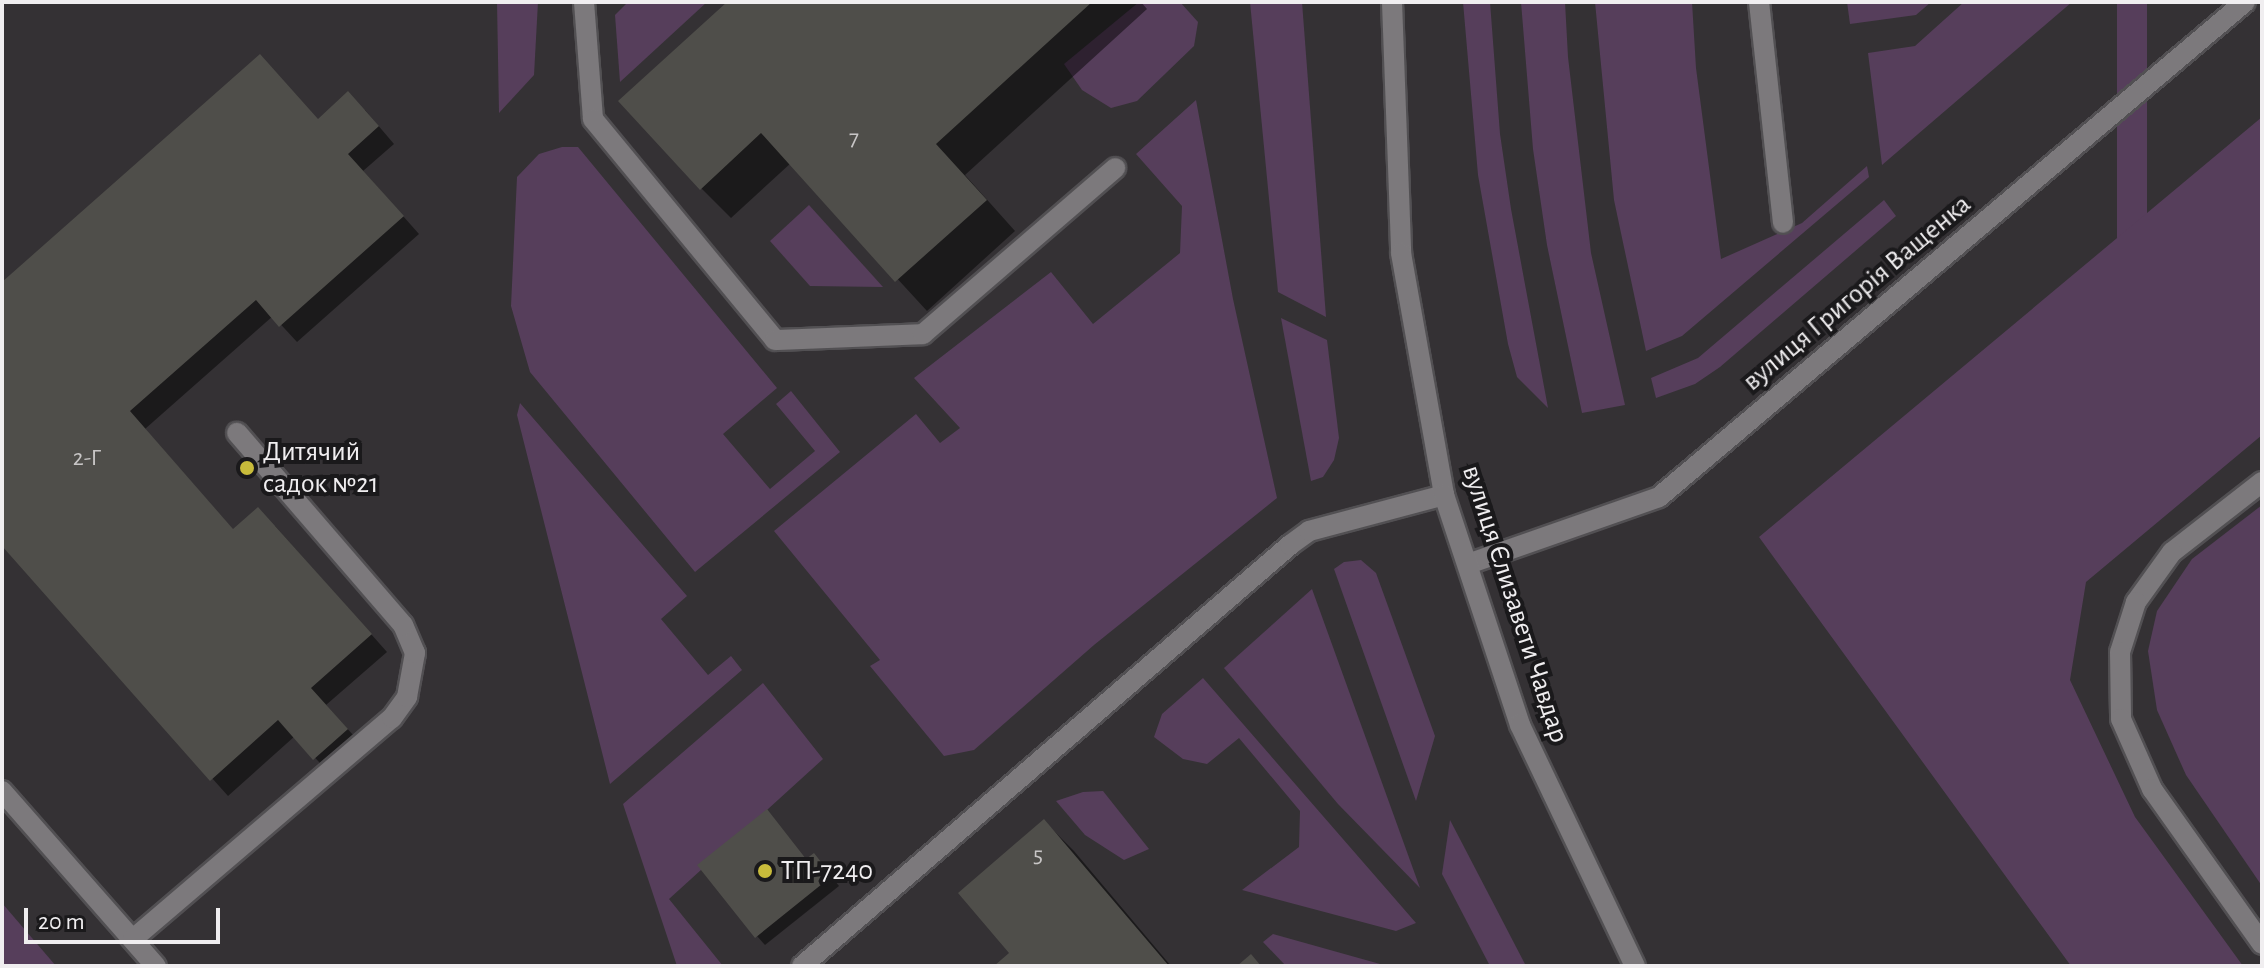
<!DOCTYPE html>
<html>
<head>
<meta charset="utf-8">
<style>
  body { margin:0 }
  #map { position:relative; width:2264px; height:968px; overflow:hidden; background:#343134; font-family:"Alegreya Sans",sans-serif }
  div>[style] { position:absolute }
  .green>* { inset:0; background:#563e5b; transform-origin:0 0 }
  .shadow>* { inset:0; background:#0007 }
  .building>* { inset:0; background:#4f4e4a }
  .roads { filter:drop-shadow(2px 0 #525053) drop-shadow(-2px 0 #525053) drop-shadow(0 2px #525053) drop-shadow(0 -2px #525053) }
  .lane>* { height:20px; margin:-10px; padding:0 10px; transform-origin:10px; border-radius:10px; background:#7c797c }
  .street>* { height:20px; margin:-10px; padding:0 10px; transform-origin:10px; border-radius:10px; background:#7c797c }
  .secondary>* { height:20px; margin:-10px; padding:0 10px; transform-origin:10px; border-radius:10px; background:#7c797c }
  .dots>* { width:22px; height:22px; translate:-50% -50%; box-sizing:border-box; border:4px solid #1a191b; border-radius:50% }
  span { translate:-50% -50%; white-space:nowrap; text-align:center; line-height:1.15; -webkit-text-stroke:8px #1a191b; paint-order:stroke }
  .number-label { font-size:24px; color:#c8c6c6 }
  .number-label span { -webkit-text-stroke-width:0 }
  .street-label { font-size:28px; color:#f0eef0 }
  .poi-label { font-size:28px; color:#f0eef0 }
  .left { translate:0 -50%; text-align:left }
  .frame { position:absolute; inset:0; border:4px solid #f0eef0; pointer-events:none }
  .scale { position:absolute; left:24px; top:908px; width:196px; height:36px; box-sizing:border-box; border:4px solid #f0eef0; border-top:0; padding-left:10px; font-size:24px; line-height:28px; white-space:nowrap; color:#f0eef0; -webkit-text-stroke:6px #1a191b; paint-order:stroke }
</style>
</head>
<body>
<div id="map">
  <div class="green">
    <i style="clip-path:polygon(497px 2px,538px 2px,534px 75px,499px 113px)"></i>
    <i style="clip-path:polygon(628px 2px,707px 2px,620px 82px,615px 15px)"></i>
    <i style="clip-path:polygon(1139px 2px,1180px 2px,1198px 22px,1194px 46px,1137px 101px,1111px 108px,1082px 90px,1064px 64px)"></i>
    <i style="clip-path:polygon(1250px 2px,1302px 2px,1326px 317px,1278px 292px)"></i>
    <i style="clip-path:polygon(1463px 2px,1490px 2px,1500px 134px,1511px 209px,1548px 408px,1517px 377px,1508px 344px,1478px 175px)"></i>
    <i style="clip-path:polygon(1521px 2px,1565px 2px,1568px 57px,1591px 253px,1625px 405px,1582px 413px,1547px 245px,1533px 149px)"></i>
    <i style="clip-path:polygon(1595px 2px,1692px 2px,1696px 68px,1721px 259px,1802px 223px,1867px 166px,1869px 177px,1682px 336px,1646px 351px,1614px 200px)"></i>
    <i style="clip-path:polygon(1847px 2px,1931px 2px,1916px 15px,1850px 24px)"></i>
    <i style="clip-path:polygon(1964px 2px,2072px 2px,1882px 165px,1868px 53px,1915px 46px)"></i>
    <i style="left:2117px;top:2px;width:30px;height:285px"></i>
    <i style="clip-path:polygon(1196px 100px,1233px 299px,1277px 498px,1094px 645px,974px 750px,944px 756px,870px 666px,880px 660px,774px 531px,916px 414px,940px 443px,960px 428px,914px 378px,1051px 272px,1093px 324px,1180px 253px,1182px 206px,1136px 154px)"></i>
    <i style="clip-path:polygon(2262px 117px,2262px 435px,2086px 582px,2070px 680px,2135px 817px,2243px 966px,2071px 966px,1759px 537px)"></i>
    <i style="clip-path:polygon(562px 147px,578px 147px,777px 388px,723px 434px,770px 489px,815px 451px,776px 404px,791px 391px,840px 452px,695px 572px,530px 372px,511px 306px,517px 177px,539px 154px)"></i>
    <i style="clip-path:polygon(1884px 200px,1896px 216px,1720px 367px,1695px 384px,1656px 398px,1651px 378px,1698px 358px)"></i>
    <i style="clip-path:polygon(809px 205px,883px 287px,810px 286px,770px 241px)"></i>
    <i style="clip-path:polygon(1281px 318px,1327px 340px,1339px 438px,1334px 460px,1323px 477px,1311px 481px)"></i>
    <i style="clip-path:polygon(520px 403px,687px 596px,661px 619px,708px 675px,731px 656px,742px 670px,610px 784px,517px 415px)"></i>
    <i style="clip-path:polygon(2262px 505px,2262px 886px,2186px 775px,2157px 710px,2148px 651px,2157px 611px,2192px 559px)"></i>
    <i style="clip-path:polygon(1361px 560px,1376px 573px,1435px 736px,1416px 801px,1334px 569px,1344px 562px)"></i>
    <i style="clip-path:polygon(1312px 589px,1420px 888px,1338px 804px,1224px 668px)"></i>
    <i style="clip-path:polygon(1203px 678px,1416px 923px,1396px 931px,1242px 890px,1299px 847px,1300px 811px,1239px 738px,1207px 764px,1183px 759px,1154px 737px,1162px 714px)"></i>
    <i style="clip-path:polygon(763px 683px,823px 759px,669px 899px,723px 966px,677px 966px,623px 804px)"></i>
    <i style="clip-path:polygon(1103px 791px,1149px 849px,1124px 860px,1085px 835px,1056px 801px,1083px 792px)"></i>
    <i style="clip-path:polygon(1450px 820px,1526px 966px,1490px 966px,1442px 874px)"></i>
    <i style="clip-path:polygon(2px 903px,56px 966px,2px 966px)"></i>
    <i style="clip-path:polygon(1273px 934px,1380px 964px,1286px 966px,1263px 942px)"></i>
  </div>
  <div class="shadow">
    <i style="clip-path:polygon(730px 2px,1141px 2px,1147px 9px,965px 175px,1015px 231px,927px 311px,791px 163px,731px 218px,701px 188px)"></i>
    <i style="clip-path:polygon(365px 110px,394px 144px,363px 171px,419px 234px,297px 342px,273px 316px,145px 429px,234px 531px,275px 526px,387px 652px,326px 705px,363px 746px,331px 775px,295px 736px,228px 796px,2px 543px,2px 285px,319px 121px)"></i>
    <i style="clip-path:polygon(1044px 821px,1074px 851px,1171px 966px,997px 966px,1011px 953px)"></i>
    <i style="clip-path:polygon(807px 861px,822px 864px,839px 886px,765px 945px,757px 936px)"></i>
  </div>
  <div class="building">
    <i style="clip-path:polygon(727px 2px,1092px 2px,936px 144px,987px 200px,895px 282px,761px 133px,700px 190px,618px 101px)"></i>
    <i style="clip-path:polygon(260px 54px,318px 119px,348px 91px,379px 126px,348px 154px,404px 216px,279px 327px,256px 300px,130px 411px,233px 529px,258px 507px,372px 634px,311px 688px,348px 729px,313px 760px,278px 720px,210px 781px,2px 546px,2px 282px)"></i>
    <i style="clip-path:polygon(767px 809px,806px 859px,814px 853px,832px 876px,755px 938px,697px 865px)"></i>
    <i style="clip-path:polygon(1044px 819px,1169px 966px,994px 966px,1009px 953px,958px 893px)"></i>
    <i style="clip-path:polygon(1251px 954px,1261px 966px,1237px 966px)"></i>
  </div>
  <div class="roads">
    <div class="lane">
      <i style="left:584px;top:2px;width:117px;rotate:85.6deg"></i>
      <i style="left:593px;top:119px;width:286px;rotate:50.5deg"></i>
      <i style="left:775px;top:340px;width:148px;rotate:-2.3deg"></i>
      <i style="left:923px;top:334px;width:254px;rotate:-40.8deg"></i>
      <i style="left:1759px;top:2px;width:222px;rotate:83.8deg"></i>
      <i style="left:2px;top:791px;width:233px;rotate:48.7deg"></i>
      <i style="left:133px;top:939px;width:340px;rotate:-40.5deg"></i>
      <i style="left:392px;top:718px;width:26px;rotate:-54deg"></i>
      <i style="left:407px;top:697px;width:45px;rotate:-79.7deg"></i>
      <i style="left:415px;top:653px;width:30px;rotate:-113deg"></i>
      <i style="left:403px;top:625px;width:254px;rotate:-130.8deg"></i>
      <i style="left:802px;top:966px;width:645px;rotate:-40.78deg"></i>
      <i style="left:1290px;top:545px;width:24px;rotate:-36deg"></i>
      <i style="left:1309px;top:531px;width:140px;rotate:-14.9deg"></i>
    </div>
    <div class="street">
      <i style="left:2262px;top:482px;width:114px;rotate:142.1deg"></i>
      <i style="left:2172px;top:552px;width:62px;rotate:125.8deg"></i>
      <i style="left:2136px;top:602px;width:52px;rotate:107.7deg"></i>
      <i style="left:2120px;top:652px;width:67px;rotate:89.1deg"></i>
      <i style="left:2121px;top:719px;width:77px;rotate:66.1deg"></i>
      <i style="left:2152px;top:789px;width:190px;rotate:54.6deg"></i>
      <i style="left:1468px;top:564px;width:202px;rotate:-19.3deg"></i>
      <i style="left:1659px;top:497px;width:767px;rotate:-40.19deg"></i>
    </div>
    <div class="secondary">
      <i style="left:1392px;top:2px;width:251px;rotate:87.9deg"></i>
      <i style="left:1401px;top:253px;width:246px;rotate:79.9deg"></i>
      <i style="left:1444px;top:495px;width:242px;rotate:71.7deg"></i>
      <i style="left:1520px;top:725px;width:267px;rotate:64.5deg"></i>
    </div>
  </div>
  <div class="dots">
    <i style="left:247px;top:468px;background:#c8bb3b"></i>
    <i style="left:765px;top:871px;background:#c8bb3b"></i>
  </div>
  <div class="number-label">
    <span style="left:854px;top:139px">7</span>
    <span style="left:87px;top:459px">2-Г</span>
    <span style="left:1038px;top:856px">5</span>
  </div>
  <div class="street-label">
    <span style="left:1857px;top:293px;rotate:-40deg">вулиця Григорія Ващенка</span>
    <span style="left:1515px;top:604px;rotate:72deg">вулиця Єлизавети Чавдар</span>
  </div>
  <div class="poi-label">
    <span class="left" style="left:263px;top:468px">Дитячий<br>садок №21</span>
    <span class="left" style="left:781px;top:871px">ТП-7240</span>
  </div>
  <div class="frame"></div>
  <div class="scale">20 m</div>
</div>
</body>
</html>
